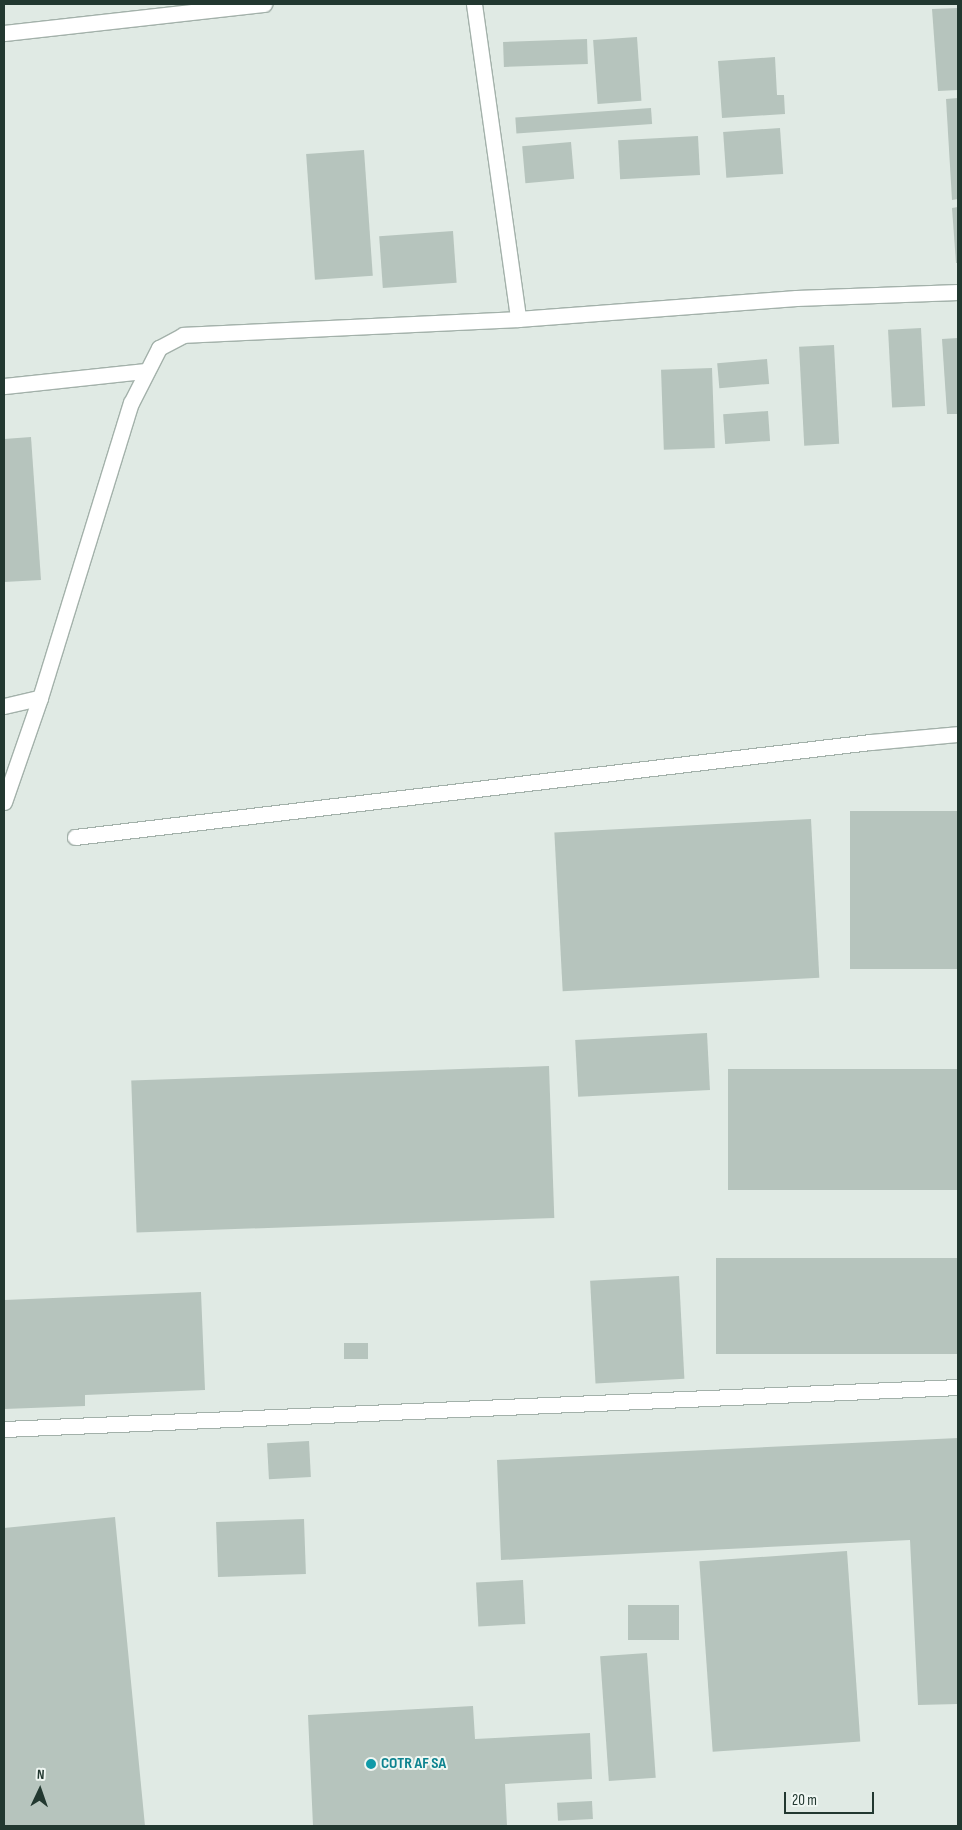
<!DOCTYPE html>
<html>
<head>
<meta charset="utf-8">
<style>
  body { margin:0 }
  #map { position:relative; width:962px; height:1830px; overflow:hidden; background:#e0eae4; font-family:"Sofia Sans Condensed",sans-serif }
  div>[style] { position:absolute }
  .building>* { inset:0; background:#b6c4bd; transform-origin:0 0 }
  .roads { filter:drop-shadow(1px 0 #a3b1aa) drop-shadow(-1px 0 #a3b1aa) drop-shadow(0 1px #a3b1aa) drop-shadow(0 -1px #a3b1aa) }
  .lane>* { height:15px; margin:-7.5px; padding:0 7.5px; transform-origin:7.5px; border-radius:7.5px; background:#fff }
  .street>* { height:15px; margin:-7.5px; padding:0 7.5px; transform-origin:7.5px; border-radius:7.5px; background:#fff }
  .dots>* { width:14px; height:14px; translate:-50% -50%; box-sizing:border-box; border:2px solid #f0f7f3; border-radius:50% }
  span { translate:-50% -50%; white-space:nowrap; text-align:center; line-height:1.15; -webkit-text-stroke:4px #f0f7f3; paint-order:stroke }
  .culture-label { font-size:16px; color:#0d838f; font-weight:700 }
  .left { translate:0 -50%; text-align:left }
  .frame { position:absolute; inset:0; border:5px solid #223830; pointer-events:none }
  .north { position:absolute; left:15px; top:1765px; width:50px; height:50px; -webkit-text-stroke:4px #f0f7f3; paint-order:stroke; rotate:3deg; font-size:14px; font-weight:700; line-height:20px; text-align:center; color:#223830 }
  .north::after { content:''; display:block; margin:auto; width:18px; height:22px; background:#223830; clip-path:polygon(50% 0,100% 100%,50% 72%,0 100%) }
  .scale { position:absolute; left:784px; top:1792px; width:90px; height:22px; box-sizing:border-box; border:2px solid #223830; border-top:0; padding-left:6px; font-size:15px; line-height:18px; white-space:nowrap; color:#223830; -webkit-text-stroke:4px #f0f7f3; paint-order:stroke }
</style>
</head>
<body>
<div id="map">
  <div class="building">
    <i style="clip-path:polygon(958px 8px,958px 90px,938px 91px,932px 9px)"></i>
    <i style="left:637px;top:37px;width:64px;height:44px;rotate:86deg"></i>
    <i style="left:587px;top:39px;width:25px;height:84px;rotate:88deg"></i>
    <i style="clip-path:polygon(775px 57px,777px 95px,784px 95px,785px 114px,722px 118px,718px 61px)"></i>
    <i style="clip-path:polygon(958px 98px,958px 199px,952px 200px,946px 99px)"></i>
    <i style="left:651px;top:108px;width:16px;height:136px;rotate:86deg"></i>
    <i style="left:780px;top:128px;width:46px;height:57px;rotate:86deg"></i>
    <i style="left:698px;top:136px;width:39px;height:80px;rotate:87deg"></i>
    <i style="left:571px;top:142px;width:37px;height:49px;rotate:85deg"></i>
    <i style="left:364px;top:150px;width:126px;height:58px;rotate:86deg"></i>
    <i style="clip-path:polygon(958px 207px,958px 263px,956px 263px,952px 208px)"></i>
    <i style="left:453px;top:231px;width:52px;height:74px;rotate:86deg"></i>
    <i style="left:921px;top:328px;width:78px;height:33px;rotate:87deg"></i>
    <i style="clip-path:polygon(958px 338px,958px 414px,947px 414px,942px 339px)"></i>
    <i style="left:834px;top:345px;width:99px;height:35px;rotate:87deg"></i>
    <i style="left:767px;top:359px;width:25px;height:50px;rotate:85deg"></i>
    <i style="left:712px;top:368px;width:80px;height:51px;rotate:88deg"></i>
    <i style="left:768px;top:411px;width:30px;height:45px;rotate:86deg"></i>
    <i style="clip-path:polygon(31px 437px,41px 580px,4px 582px,4px 439px)"></i>
    <i style="left:958px;top:811px;width:158px;height:108px;rotate:90deg"></i>
    <i style="left:811px;top:819px;width:159px;height:257px;rotate:87deg"></i>
    <i style="left:707px;top:1033px;width:57px;height:132px;rotate:87deg"></i>
    <i style="left:549px;top:1066px;width:152px;height:418px;rotate:88deg"></i>
    <i style="left:958px;top:1069px;width:121px;height:230px;rotate:90deg"></i>
    <i style="left:958px;top:1258px;width:96px;height:242px;rotate:90deg"></i>
    <i style="left:679px;top:1276px;width:103px;height:89px;rotate:87deg"></i>
    <i style="clip-path:polygon(201px 1292px,205px 1390px,85px 1395px,85px 1406px,4px 1409px,4px 1300px)"></i>
    <i style="left:344px;top:1343px;width:24px;height:16px"></i>
    <i style="clip-path:polygon(958px 1438px,958px 1704px,918px 1705px,910px 1540px,501px 1560px,497px 1460px)"></i>
    <i style="left:309px;top:1441px;width:36px;height:42px;rotate:87deg"></i>
    <i style="clip-path:polygon(115px 1517px,145px 1826px,4px 1826px,4px 1528px)"></i>
    <i style="left:304px;top:1519px;width:55px;height:88px;rotate:88deg"></i>
    <i style="left:847px;top:1551px;width:191px;height:148px;rotate:86deg"></i>
    <i style="left:523px;top:1580px;width:44px;height:47px;rotate:87deg"></i>
    <i style="left:628px;top:1605px;width:51px;height:35px"></i>
    <i style="left:647px;top:1653px;width:125px;height:47px;rotate:86deg"></i>
    <i style="clip-path:polygon(473px 1706px,475px 1739px,590px 1733px,592px 1779px,505px 1784px,507px 1826px,313px 1826px,308px 1715px)"></i>
    <i style="left:592px;top:1801px;width:18px;height:35px;rotate:87deg"></i>
  </div>
  <div class="roads">
    <div class="lane">
      <i style="left:75px;top:837px;width:801px;rotate:-6.81deg"></i>
      <i style="left:870px;top:742px;width:88px;rotate:-5.2deg"></i>
      <i style="left:4px;top:1429px;width:955px;rotate:-2.52deg"></i>
    </div>
    <div class="street">
      <i style="left:474px;top:4px;width:318px;rotate:82deg"></i>
      <i style="left:4px;top:33px;width:262px;rotate:-6.4deg"></i>
      <i style="left:4px;top:386px;width:142px;rotate:-6.1deg"></i>
      <i style="left:4px;top:706px;width:37px;rotate:-13deg"></i>
      <i style="left:4px;top:802px;width:110px;rotate:-70.9deg"></i>
      <i style="left:40px;top:698px;width:309px;rotate:-72.9deg"></i>
      <i style="left:131px;top:403px;width:62px;rotate:-63deg"></i>
      <i style="left:159px;top:348px;width:27px;rotate:-28deg"></i>
      <i style="left:183px;top:335px;width:335px;rotate:-2.7deg"></i>
      <i style="left:518px;top:319px;width:279px;rotate:-4.3deg"></i>
      <i style="left:796px;top:298px;width:162px;rotate:-2.1deg"></i>
    </div>
  </div>
  <div class="dots">
    <i style="left:371px;top:1764px;background:#0f9aa8"></i>
  </div>
  <div class="culture-label">
    <span class="left" style="left:381px;top:1764px">COTR AF SA</span>
  </div>
  <div class="frame"></div>
  <div class="north">N</div>
  <div class="scale">20 m</div>
</div>
</body>
</html>
